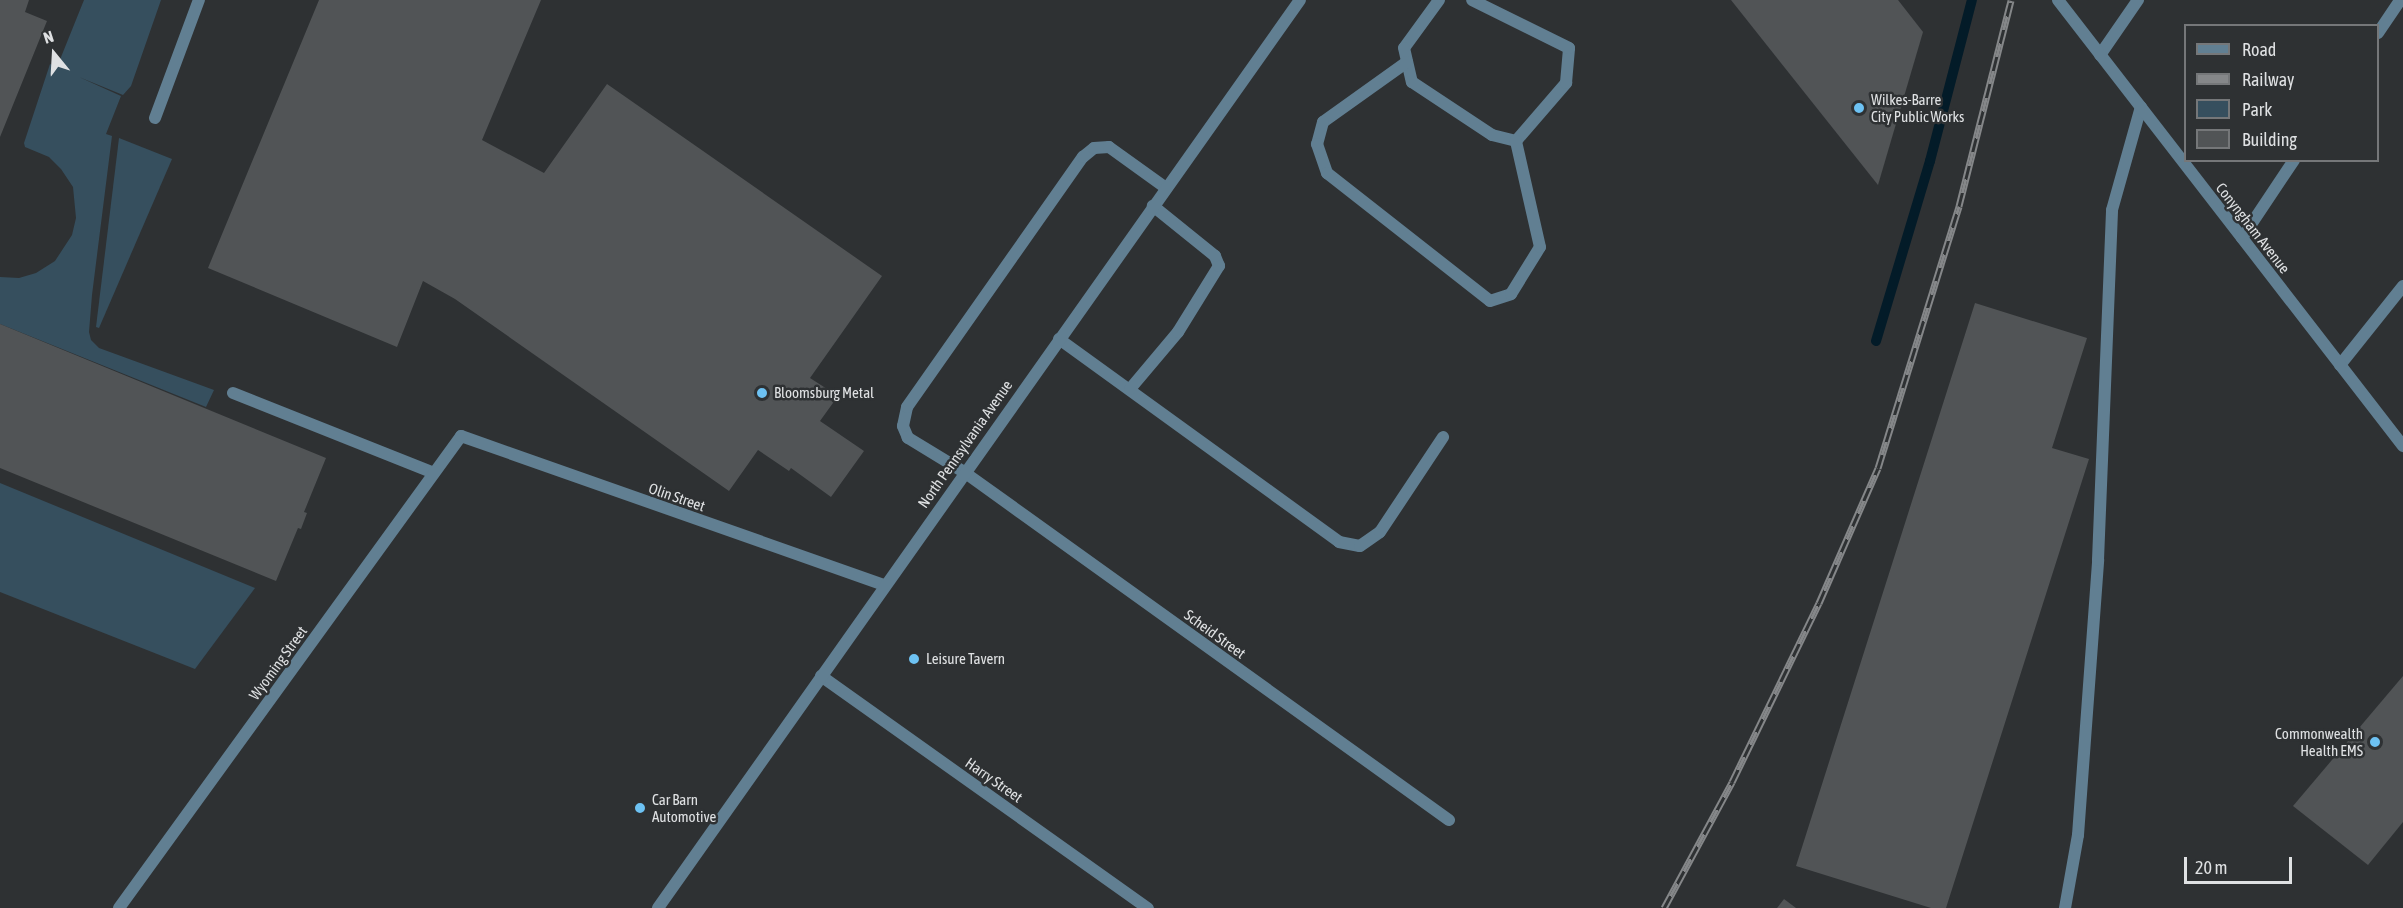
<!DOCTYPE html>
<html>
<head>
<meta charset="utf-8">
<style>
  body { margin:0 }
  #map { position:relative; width:2403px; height:908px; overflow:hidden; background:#2e3133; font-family:"Asap Condensed",sans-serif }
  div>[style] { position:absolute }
  .green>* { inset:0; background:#364f5e }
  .stream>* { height:10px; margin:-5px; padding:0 5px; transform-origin:5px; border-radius:5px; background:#031b28 }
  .building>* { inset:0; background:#515456 }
  .service>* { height:12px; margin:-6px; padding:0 6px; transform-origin:6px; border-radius:6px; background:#617f92 }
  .minor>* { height:12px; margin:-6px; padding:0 6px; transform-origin:6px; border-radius:6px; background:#617f92 }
  .tertiary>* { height:12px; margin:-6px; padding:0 6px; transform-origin:6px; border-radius:6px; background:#617f92 }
  .rail>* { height:7px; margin-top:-3.5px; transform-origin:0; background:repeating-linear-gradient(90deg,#2e3133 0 14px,#858789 0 28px); box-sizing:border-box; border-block:2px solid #858789 }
  .dots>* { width:16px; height:16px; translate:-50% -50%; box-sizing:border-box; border:3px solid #2e3133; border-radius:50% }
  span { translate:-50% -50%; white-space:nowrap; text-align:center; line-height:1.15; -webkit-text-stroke:5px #2e3133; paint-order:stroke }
  .poi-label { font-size:15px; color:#dfe1e3 }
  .left { translate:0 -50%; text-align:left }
  .right { translate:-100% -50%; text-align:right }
  .street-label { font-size:15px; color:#dfe1e3 }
  .legend { position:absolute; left:2184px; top:24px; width:195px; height:138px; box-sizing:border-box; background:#2e3133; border:2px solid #757779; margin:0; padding:8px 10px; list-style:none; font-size:18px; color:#dfe1e3 }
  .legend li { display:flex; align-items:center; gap:12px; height:30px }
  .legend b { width:30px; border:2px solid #757779 }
  .north { position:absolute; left:24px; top:24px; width:60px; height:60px; -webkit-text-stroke:4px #2e3133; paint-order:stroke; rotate:342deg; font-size:16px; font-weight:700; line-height:24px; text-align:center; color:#dfe1e3 }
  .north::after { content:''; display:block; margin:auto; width:21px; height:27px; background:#dfe1e3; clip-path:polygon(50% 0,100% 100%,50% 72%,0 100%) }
  .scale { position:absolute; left:2184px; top:857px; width:108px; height:27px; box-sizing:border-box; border:3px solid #dfe1e3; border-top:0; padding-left:8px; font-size:18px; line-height:21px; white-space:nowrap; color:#dfe1e3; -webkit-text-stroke:4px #2e3133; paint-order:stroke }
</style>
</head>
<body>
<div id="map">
  <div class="green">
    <i style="clip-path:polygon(84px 0,161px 0,131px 86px,123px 95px,79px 77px,121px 96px,106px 134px,112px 136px,92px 295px,89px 332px,91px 340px,99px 348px,214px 390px,206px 407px,0 324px,0 277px,19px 278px,36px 273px,55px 261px,72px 235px,76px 218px,73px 187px,61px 169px,49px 157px,25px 147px,24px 143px,50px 64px,57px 67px)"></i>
    <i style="clip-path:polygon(119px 138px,172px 159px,99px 328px,96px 327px)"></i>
    <i style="clip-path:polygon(0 483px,255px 588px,195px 669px,0 592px)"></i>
  </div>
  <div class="stream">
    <i style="left:1876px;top:341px;width:188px;rotate:-73.3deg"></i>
    <i style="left:1930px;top:161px;width:166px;rotate:-75.4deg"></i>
  </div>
  <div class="building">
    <i style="clip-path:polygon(0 0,29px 0,25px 12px,47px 21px,0 137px)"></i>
    <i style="clip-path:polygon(319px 0,541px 0,482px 140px,544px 173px,607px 84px,882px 276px,810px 378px,838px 396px,820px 421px,864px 451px,831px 497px,791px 468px,789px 471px,758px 450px,729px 491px,455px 299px,423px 281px,397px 347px,208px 268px)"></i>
    <i style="clip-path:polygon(1731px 0,1898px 0,1923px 32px,1878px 185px)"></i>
    <i style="clip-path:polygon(1975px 303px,2087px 338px,2052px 448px,2089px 459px,1946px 908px,1931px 908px,1796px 866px)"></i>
    <i style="clip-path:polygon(0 324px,326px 458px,304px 512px,307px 513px,301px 529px,298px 528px,276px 581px,0 468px)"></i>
    <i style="clip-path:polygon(2403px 676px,2403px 822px,2368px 865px,2293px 806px)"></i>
    <i style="clip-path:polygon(1784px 899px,1796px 908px,1777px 908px)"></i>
  </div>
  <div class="service">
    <i style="left:1439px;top:0;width:59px;rotate:126.1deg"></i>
    <i style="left:1404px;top:48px;width:35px;rotate:77deg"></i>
    <i style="left:1412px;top:82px;width:96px;rotate:33.5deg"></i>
    <i style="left:1492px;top:135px;width:25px;rotate:14deg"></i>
    <i style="left:1516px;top:141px;width:77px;rotate:-49.2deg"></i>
    <i style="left:1566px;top:83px;width:35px;rotate:-85deg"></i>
    <i style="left:1569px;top:48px;width:108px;rotate:-153.7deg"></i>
    <i style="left:2378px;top:33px;width:40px;rotate:-56deg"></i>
    <i style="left:2100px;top:55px;width:67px;rotate:-55.4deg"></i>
    <i style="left:1407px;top:62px;width:103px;rotate:144.5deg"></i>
    <i style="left:1323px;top:122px;width:23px;rotate:105deg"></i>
    <i style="left:1317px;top:144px;width:31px;rotate:71deg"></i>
    <i style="left:1327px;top:173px;width:207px;rotate:38.1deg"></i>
    <i style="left:1490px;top:301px;width:22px;rotate:-18deg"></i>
    <i style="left:1511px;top:294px;width:55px;rotate:-58.3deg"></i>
    <i style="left:1540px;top:247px;width:109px;rotate:-102.8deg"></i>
    <i style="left:155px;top:118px;width:126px;rotate:-69.6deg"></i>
    <i style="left:2242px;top:238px;width:94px;rotate:-56.3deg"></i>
    <i style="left:1059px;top:339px;width:346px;rotate:35.9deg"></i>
    <i style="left:1339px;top:542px;width:21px;rotate:11deg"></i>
    <i style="left:1360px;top:546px;width:24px;rotate:-35deg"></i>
    <i style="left:1380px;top:532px;width:114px;rotate:-56.4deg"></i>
    <i style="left:2340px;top:365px;width:101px;rotate:-51.4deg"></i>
    <i style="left:1130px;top:389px;width:75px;rotate:-49.9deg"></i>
    <i style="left:1178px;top:332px;width:78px;rotate:-58.2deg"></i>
    <i style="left:1219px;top:266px;width:11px;rotate:-112deg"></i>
    <i style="left:1215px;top:256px;width:80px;rotate:-141.1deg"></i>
    <i style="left:233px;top:393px;width:216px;rotate:21.7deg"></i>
    <i style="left:964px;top:472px;width:66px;rotate:-148.7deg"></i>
    <i style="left:908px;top:438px;width:13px;rotate:-113deg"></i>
    <i style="left:903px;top:426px;width:19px;rotate:-78deg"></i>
    <i style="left:907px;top:407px;width:306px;rotate:-54.9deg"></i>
    <i style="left:1083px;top:157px;width:14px;rotate:-39deg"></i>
    <i style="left:1094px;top:148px;width:15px;rotate:-4deg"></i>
    <i style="left:1109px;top:147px;width:70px;rotate:35.7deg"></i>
    <i style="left:2065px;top:908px;width:74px;rotate:-79.9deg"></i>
    <i style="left:2078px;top:835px;width:276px;rotate:-85.8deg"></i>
    <i style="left:2098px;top:560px;width:350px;rotate:-87.7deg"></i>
    <i style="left:2112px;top:210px;width:107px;rotate:-74.3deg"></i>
  </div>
  <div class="minor">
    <i style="left:964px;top:472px;width:597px;rotate:35.66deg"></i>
    <i style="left:821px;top:676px;width:401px;rotate:35.4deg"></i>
    <i style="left:119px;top:908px;width:583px;rotate:-54.07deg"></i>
    <i style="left:461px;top:436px;width:448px;rotate:19.4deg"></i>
  </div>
  <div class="tertiary">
    <i style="left:2058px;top:0;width:564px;rotate:52.28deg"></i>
    <i style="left:658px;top:908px;width:1112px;rotate:-54.74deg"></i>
  </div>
  <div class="rail">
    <i style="left:1664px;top:908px;width:143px;rotate:-61.6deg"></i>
    <i style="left:1732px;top:782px;width:199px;rotate:-64.1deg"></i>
    <i style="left:1819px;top:603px;width:147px;rotate:-66.4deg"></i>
    <i style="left:1878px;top:468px;width:274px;rotate:-72.8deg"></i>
    <i style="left:1959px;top:206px;width:212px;rotate:-75.8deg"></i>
  </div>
  <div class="dots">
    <i style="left:1859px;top:108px;background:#6dc2f3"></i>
    <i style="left:762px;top:393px;background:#6dc2f3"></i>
    <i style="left:914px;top:659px;background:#6dc2f3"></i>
    <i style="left:2375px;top:742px;background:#6dc2f3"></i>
    <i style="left:640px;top:808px;background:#6dc2f3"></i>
  </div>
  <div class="poi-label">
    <span class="left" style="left:1871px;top:108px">Wilkes-Barre<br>City Public Works</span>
    <span class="left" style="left:774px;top:393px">Bloomsburg Metal</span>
    <span class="left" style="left:926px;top:659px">Leisure Tavern</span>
    <span class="right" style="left:2363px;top:742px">Commonwealth<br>Health EMS</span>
    <span class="left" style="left:652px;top:808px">Car Barn<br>Automotive</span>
  </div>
  <div class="street-label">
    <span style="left:2253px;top:228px;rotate:52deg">Conyngham Avenue</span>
    <span style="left:965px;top:444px;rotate:-55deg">North Pennsylvania Avenue</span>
    <span style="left:677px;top:497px;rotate:19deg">Olin Street</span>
    <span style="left:1215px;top:634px;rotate:36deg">Scheid Street</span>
    <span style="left:278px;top:663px;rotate:-54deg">Wyoming Street</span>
    <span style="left:994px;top:780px;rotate:35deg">Harry Street</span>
  </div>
  <ul class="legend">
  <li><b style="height:8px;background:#617f92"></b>Road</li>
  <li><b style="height:8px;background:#858789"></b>Railway</li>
  <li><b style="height:16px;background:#364f5e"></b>Park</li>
  <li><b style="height:16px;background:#515456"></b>Building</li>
  </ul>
  <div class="north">N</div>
  <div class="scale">20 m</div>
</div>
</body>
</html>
